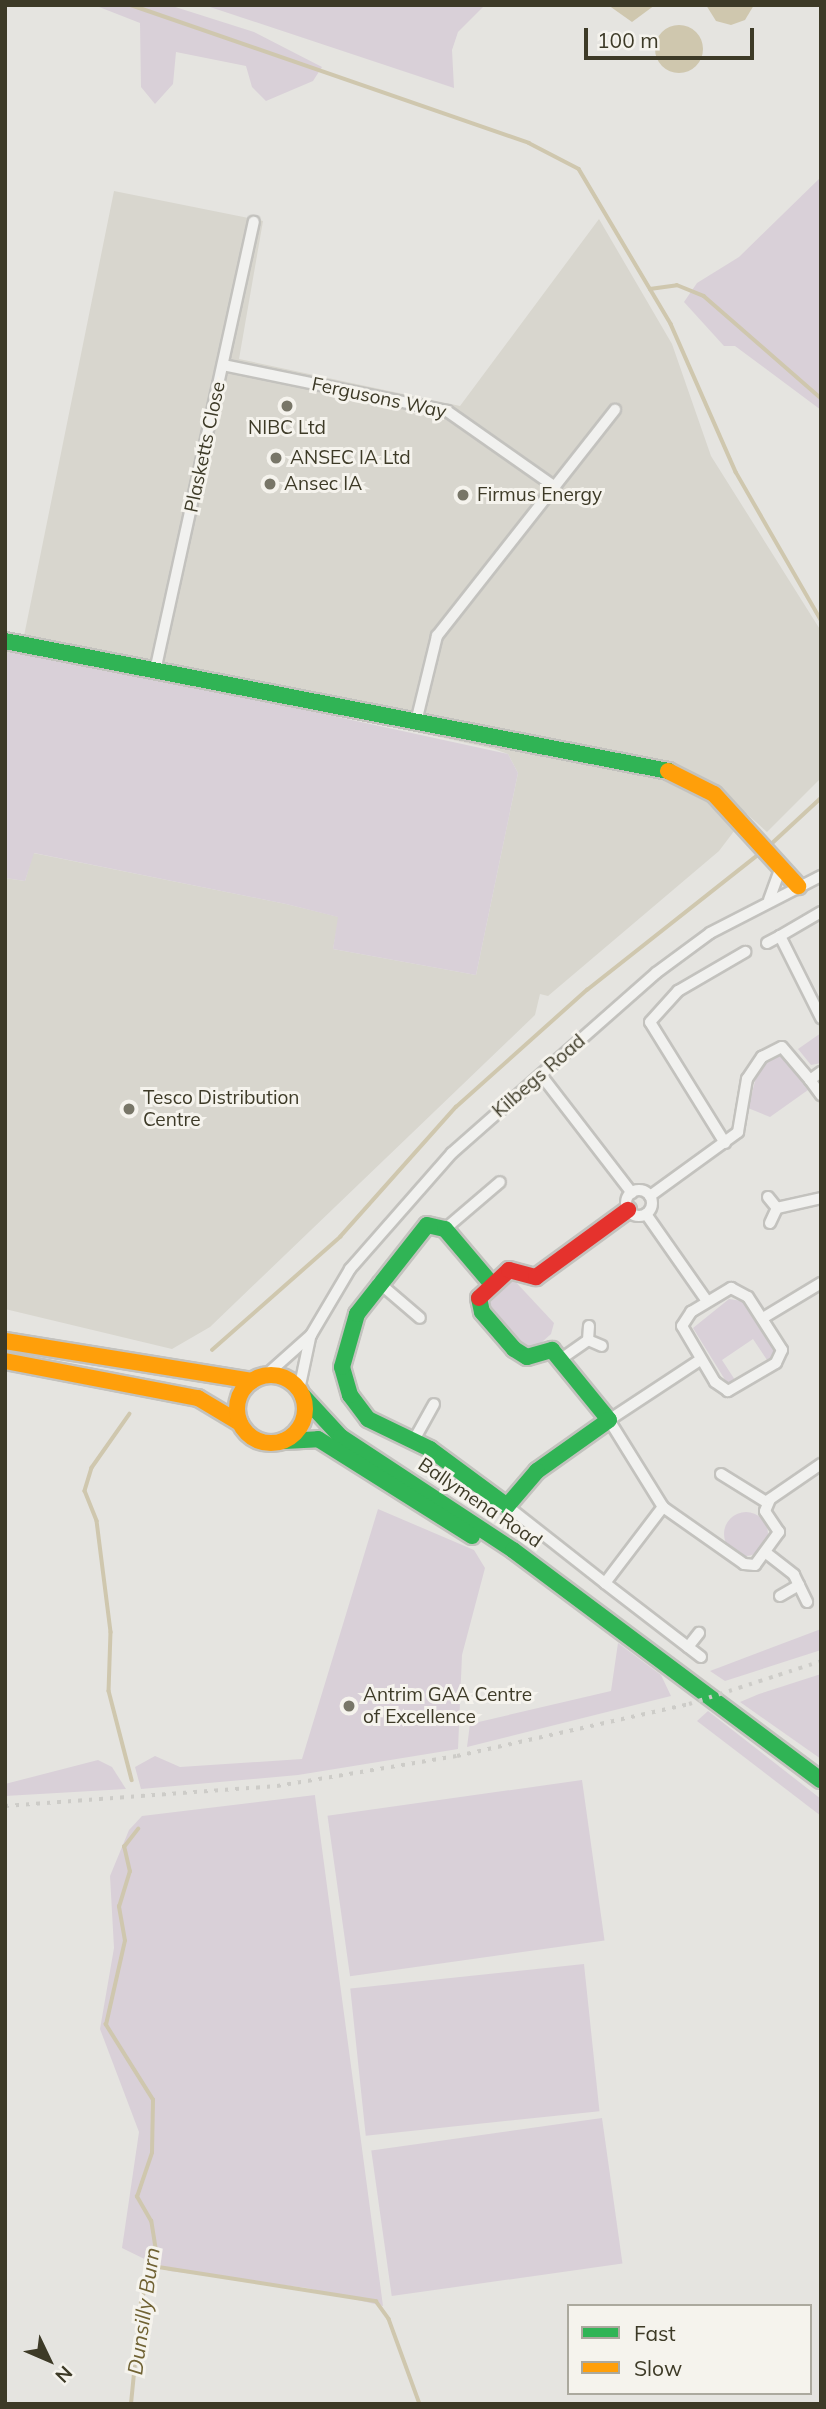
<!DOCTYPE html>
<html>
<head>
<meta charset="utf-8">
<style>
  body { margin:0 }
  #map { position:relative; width:826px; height:2409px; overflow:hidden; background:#e5e4e0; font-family:Mulish,sans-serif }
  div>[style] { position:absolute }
  .built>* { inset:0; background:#d8d6ce }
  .green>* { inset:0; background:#d9d0d8; transform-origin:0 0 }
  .round { border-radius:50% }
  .water>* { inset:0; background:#cfc7ae }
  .stream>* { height:3.5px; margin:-1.75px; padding:0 1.75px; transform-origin:1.75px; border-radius:1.75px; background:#cfc7ae }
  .roads { filter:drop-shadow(2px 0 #c3c2be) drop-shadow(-2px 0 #c3c2be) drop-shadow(0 2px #c3c2be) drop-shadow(0 -2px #c3c2be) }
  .street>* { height:10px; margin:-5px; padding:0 5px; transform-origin:5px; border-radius:5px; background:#f1f1ef }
  .street>.ring { margin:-5px; padding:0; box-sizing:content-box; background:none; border:10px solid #f1f1ef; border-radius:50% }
  .fast>* { height:16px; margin:-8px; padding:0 8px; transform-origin:8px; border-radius:8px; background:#30b455 }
  .slow>* { height:16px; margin:-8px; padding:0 8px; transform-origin:8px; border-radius:8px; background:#ff9f0a }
  .slow>.ring { margin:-8px; padding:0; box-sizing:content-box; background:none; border:16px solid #ff9f0a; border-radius:50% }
  .jam>* { height:16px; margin:-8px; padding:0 8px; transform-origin:8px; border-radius:8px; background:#e5322d }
  .rail>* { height:3.5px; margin-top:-1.75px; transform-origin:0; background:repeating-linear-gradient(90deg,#cdccc8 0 3.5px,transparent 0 10.5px) }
  .dots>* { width:19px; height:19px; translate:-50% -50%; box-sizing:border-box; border:4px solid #f5f3ed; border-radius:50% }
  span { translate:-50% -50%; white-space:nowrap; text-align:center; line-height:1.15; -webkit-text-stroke:6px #f5f3ed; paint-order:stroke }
  .street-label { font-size:19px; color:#3d3a27 }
  .poi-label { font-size:19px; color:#3d3a27 }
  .left { translate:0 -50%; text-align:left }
  .water-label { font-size:21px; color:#706233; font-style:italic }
  .frame { position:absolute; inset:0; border:7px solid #3d3a27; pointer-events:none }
  .legend { position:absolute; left:567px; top:2304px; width:245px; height:91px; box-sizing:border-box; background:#f5f3ed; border:2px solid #aba99e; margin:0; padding:9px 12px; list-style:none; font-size:21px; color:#3d3a27 }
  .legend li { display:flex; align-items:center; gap:14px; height:35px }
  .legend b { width:35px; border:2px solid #aba99e }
  .north { position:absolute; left:14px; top:2325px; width:70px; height:70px; -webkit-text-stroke:5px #f5f3ed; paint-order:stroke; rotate:134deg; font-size:19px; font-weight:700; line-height:28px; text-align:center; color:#3d3a27 }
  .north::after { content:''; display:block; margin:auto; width:24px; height:32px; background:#3d3a27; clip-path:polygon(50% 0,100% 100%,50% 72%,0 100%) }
  .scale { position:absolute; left:584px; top:28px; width:170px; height:32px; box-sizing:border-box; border:4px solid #3d3a27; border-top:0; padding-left:9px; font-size:21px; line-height:24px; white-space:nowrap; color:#3d3a27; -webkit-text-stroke:5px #f5f3ed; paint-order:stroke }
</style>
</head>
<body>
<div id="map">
  <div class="built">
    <i style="clip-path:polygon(114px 191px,263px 221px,239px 359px,460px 406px,599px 219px,672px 344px,711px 456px,821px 631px,821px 778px,767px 832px,747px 814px,719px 851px,548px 996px,540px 994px,535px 1015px,210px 1327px,172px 1349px,5px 1309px,5px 878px,25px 881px,33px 853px,286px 904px,339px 917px,333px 949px,476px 975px,518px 773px,508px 754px,494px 749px,271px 700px,5px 653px,5px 641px,24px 636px)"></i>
  </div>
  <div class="green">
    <i style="clip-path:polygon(94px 5px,169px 5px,254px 32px,322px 67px,313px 81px,266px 101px,252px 87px,246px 66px,176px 52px,173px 84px,155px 104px,141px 87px,140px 23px)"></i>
    <i style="clip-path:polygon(204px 5px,485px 5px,458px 32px,452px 50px,454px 88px)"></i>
    <i style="clip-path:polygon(821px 177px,821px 410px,735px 346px,724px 346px,684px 302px,697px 283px,739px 257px)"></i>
    <i style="clip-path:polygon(34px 651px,508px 754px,518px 773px,476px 975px,333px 949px,338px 917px,286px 904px,34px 853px,25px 881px,5px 878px,5px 653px)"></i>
    <i style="clip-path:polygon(821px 1033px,821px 1063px,811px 1065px,798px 1049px)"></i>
    <i style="clip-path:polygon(775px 1056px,785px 1056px,808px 1090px,770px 1117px,748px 1108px,758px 1070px)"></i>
    <i style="clip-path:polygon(512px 1278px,554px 1323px,551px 1334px,532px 1351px,523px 1350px,486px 1310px,484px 1300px)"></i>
    <i style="clip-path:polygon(729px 1299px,742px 1301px,777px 1353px,767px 1360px,753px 1339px,722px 1360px,735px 1380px,727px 1383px,693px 1328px)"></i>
    <i style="clip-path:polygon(378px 1509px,474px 1550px,485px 1568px,462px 1655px,458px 1749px,298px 1775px,141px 1789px,135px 1767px,155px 1756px,180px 1767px,302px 1759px)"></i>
    <i class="round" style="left:724px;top:1512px;width:44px;height:44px"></i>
    <i style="clip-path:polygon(821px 1629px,821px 1650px,725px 1681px,710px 1671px)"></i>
    <i style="clip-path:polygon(618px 1643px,661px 1675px,671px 1696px,467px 1747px,470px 1724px,611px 1691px)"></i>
    <i style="clip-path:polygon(821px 1674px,821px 1759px,740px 1702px,759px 1694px)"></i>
    <i style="clip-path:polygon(708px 1711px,821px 1799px,821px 1816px,697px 1721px)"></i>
    <i style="clip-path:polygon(98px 1760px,112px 1767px,126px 1789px,5px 1796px,5px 1784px)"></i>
    <i style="left:582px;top:1780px;width:162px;height:257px;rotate:82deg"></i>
    <i style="clip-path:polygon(315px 1795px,315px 1796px,383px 2306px,307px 2288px,169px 2271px,122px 2248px,139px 2132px,100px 2029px,114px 1948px,110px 1876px,129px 1830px,142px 1816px)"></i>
    <i style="left:584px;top:1964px;width:148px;height:235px;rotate:84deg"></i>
    <i style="left:602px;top:2118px;width:147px;height:233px;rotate:82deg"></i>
  </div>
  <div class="water">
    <i style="clip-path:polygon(608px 5px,655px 5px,632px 22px)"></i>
    <i style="clip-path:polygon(706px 5px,754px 5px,745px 20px,731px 25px,716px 21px)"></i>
    <i class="round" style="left:655px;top:25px;width:48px;height:48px"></i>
  </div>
  <div class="stream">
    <i style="left:131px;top:5px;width:421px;rotate:19.1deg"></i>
    <i style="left:529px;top:143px;width:56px;rotate:27.5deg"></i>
    <i style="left:579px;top:169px;width:180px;rotate:59.3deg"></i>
    <i style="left:671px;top:324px;width:162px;rotate:66.3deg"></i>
    <i style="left:736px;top:472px;width:171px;rotate:60.1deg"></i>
    <i style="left:650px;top:289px;width:27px;rotate:-8deg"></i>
    <i style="left:677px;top:285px;width:29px;rotate:22deg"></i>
    <i style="left:704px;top:296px;width:155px;rotate:41.1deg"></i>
    <i style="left:768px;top:847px;width:72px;rotate:-42.8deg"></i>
    <i style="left:212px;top:1350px;width:171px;rotate:-41.4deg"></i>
    <i style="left:340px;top:1237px;width:174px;rotate:-48.3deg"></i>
    <i style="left:456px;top:1107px;width:176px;rotate:-41.8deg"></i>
    <i style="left:587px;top:990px;width:223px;rotate:-38.3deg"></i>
    <i style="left:130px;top:1414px;width:66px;rotate:125.1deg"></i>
    <i style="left:92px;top:1468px;width:24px;rotate:107deg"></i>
    <i style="left:85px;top:1491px;width:32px;rotate:68deg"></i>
    <i style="left:97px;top:1521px;width:112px;rotate:82.8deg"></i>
    <i style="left:111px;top:1632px;width:59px;rotate:91.9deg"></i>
    <i style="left:109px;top:1691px;width:92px;rotate:75.5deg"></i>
    <i style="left:152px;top:2266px;width:227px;rotate:8.9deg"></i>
    <i style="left:376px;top:2301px;width:22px;rotate:54deg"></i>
    <i style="left:389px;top:2319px;width:90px;rotate:70deg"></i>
    <i style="left:131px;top:2404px;width:102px;rotate:-84.4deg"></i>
    <i style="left:141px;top:2302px;width:53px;rotate:-73.6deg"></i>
    <i style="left:156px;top:2251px;width:30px;rotate:-99deg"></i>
    <i style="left:151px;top:2221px;width:28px;rotate:-120deg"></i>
    <i style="left:137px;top:2197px;width:46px;rotate:-71.2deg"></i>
    <i style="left:152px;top:2153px;width:53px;rotate:-88.9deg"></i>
    <i style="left:153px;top:2100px;width:89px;rotate:-122.1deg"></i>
    <i style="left:106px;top:2025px;width:86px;rotate:-77.3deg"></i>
    <i style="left:125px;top:1941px;width:35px;rotate:-100deg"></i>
    <i style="left:119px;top:1907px;width:37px;rotate:-73deg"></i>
    <i style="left:130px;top:1872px;width:26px;rotate:-103deg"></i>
    <i style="left:124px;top:1847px;width:23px;rotate:-52deg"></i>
  </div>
  <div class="roads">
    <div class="street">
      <i style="left:223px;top:365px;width:229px;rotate:11.6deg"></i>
      <i style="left:447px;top:411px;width:132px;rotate:35.1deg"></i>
      <i style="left:155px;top:671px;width:460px;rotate:-77.6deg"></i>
      <i style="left:416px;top:722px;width:89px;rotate:-76.3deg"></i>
      <i style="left:437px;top:636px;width:288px;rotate:-51.8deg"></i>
      <i style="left:769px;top:900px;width:37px;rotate:-70deg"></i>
      <i style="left:821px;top:912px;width:48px;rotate:149.7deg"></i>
      <i style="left:780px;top:936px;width:92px;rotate:63.4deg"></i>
      <i style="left:767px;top:943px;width:15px;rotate:-28deg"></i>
      <i style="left:541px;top:1075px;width:149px;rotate:52.4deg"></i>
      <i style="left:810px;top:1080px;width:19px;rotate:54deg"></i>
      <i style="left:725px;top:1143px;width:142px;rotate:-121.8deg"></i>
      <i style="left:650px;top:1022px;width:42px;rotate:-47.9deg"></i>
      <i style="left:678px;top:991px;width:78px;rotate:-30.2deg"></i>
      <i class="ring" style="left:626px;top:1190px;width:16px;height:16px"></i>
      <i style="left:650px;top:1196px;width:109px;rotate:-36deg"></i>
      <i style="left:738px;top:1132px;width:54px;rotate:-80.4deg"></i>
      <i style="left:747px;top:1079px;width:27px;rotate:-56deg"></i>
      <i style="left:762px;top:1057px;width:22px;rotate:-27deg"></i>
      <i style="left:782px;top:1047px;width:43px;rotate:49.7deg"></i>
      <i style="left:810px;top:1080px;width:14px;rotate:-36deg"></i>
      <i style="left:768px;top:1197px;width:14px;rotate:51deg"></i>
      <i style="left:777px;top:1208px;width:45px;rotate:-12.8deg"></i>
      <i style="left:646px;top:1214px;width:106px;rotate:55deg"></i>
      <i style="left:770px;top:1223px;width:17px;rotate:-65deg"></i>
      <i style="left:445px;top:1229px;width:72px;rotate:-40.5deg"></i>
      <i style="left:378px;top:1282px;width:55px;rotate:40.6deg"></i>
      <i style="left:731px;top:1288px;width:19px;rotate:28deg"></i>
      <i style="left:748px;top:1297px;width:63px;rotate:57.3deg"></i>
      <i style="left:782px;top:1350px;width:14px;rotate:115deg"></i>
      <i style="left:776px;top:1363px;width:56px;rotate:149.7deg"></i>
      <i style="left:728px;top:1391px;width:16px;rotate:-145deg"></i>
      <i style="left:715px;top:1382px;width:65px;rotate:-120.5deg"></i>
      <i style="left:682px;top:1326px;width:17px;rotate:-57deg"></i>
      <i style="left:691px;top:1312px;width:47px;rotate:-31deg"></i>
      <i style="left:763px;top:1318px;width:68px;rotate:-31.1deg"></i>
      <i style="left:588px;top:1340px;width:14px;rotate:-86deg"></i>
      <i style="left:561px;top:1359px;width:33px;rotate:-35deg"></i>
      <i style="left:588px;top:1340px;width:15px;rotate:23deg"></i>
      <i style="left:265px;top:1376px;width:62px;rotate:-41.7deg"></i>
      <i style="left:311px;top:1335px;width:77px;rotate:-59.4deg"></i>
      <i style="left:350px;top:1269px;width:154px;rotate:-48.7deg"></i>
      <i style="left:452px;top:1153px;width:272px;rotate:-41.4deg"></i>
      <i style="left:656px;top:973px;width:67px;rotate:-36.5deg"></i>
      <i style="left:710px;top:933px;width:125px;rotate:-27.2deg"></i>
      <i style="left:299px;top:1390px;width:53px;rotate:-78.1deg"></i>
      <i style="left:414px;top:1440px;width:41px;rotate:-60.9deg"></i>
      <i style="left:721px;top:1474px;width:55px;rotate:31.7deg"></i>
      <i style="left:507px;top:1506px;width:125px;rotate:38.2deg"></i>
      <i style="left:663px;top:1507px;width:102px;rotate:-121.8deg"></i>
      <i style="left:609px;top:1420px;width:109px;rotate:-33.4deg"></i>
      <i style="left:765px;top:1552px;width:37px;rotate:38deg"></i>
      <i style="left:794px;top:1575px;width:30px;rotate:64deg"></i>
      <i style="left:780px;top:1596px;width:22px;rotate:-30deg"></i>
      <i style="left:688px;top:1647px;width:18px;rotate:-52deg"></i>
      <i style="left:701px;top:1657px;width:121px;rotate:-142.4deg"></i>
      <i style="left:605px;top:1583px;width:96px;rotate:-52.7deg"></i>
      <i style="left:663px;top:1507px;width:99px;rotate:35.1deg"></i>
      <i style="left:744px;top:1564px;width:11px;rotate:5deg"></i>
      <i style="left:755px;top:1565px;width:41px;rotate:-54deg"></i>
      <i style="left:779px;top:1532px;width:25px;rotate:-124deg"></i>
      <i style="left:765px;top:1511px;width:13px;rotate:-67deg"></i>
      <i style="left:770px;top:1499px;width:62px;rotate:-34.5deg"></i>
    </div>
    <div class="fast">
      <i style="left:5px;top:641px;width:676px;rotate:11.09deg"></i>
      <i style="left:479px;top:1298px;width:14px;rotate:78deg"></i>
      <i style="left:482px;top:1312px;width:49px;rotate:49.1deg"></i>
      <i style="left:514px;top:1349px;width:15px;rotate:32deg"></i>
      <i style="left:527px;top:1357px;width:26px;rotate:-16deg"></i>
      <i style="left:552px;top:1350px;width:90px;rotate:50.8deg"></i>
      <i style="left:609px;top:1420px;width:88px;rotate:144.7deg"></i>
      <i style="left:537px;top:1471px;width:46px;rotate:130.6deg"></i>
      <i style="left:507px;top:1506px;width:96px;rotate:-143.5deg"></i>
      <i style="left:430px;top:1449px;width:69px;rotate:-154.2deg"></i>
      <i style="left:368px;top:1419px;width:30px;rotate:-127deg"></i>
      <i style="left:350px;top:1395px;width:29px;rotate:-106deg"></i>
      <i style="left:342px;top:1367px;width:55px;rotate:-74.2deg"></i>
      <i style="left:357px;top:1314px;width:113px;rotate:-51.8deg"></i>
      <i style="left:427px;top:1225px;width:18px;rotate:13deg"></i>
      <i style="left:445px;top:1229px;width:70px;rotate:49.7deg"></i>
      <i style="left:303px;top:1396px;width:56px;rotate:47.2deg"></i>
      <i style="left:341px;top:1437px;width:206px;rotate:33.3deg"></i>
      <i style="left:513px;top:1550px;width:384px;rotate:36.8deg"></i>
      <i style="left:284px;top:1441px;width:34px;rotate:-3deg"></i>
      <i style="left:318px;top:1439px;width:182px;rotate:32.2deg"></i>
    </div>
    <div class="slow">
      <i style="left:668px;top:771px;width:51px;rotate:26.6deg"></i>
      <i style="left:714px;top:794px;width:125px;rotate:47.6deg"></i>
      <i style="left:5px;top:1341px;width:250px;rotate:9.2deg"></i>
      <i style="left:5px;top:1361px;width:197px;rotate:10.9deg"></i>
      <i style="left:198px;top:1398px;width:49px;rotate:30.8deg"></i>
      <i class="ring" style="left:237px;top:1375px;width:52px;height:52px"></i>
    </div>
    <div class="jam">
      <i style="left:479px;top:1298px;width:41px;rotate:-43deg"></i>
      <i style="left:509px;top:1270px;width:28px;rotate:15deg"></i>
      <i style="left:536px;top:1277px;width:114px;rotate:-36.1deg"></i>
    </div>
  </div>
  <div class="rail">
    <i style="left:5px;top:1806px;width:273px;rotate:-4.2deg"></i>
    <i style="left:277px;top:1786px;width:182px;rotate:-9.5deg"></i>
    <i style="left:457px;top:1756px;width:238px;rotate:-12.6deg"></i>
    <i style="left:689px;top:1704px;width:139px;rotate:-18deg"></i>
  </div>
  <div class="dots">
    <i style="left:287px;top:406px;background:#787668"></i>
    <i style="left:276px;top:458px;background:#787668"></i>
    <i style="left:270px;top:484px;background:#787668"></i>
    <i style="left:463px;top:495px;background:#787668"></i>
    <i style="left:129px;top:1109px;background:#787668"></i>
    <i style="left:349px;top:1706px;background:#787668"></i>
  </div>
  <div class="street-label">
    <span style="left:379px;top:398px;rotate:12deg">Fergusons Way</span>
    <span style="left:205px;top:447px;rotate:-78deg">Plasketts Close</span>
    <span style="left:539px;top:1076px;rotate:-41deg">Kilbegs Road</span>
    <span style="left:480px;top:1503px;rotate:34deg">Ballymena Road</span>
  </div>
  <div class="poi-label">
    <span style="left:287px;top:428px">NIBC Ltd</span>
    <span class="left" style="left:290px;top:458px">ANSEC IA Ltd</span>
    <span class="left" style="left:284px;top:484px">Ansec IA</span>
    <span class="left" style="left:477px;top:495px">Firmus Energy</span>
    <span class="left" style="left:143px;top:1109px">Tesco Distribution<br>Centre</span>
    <span class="left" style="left:363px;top:1706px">Antrim GAA Centre<br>of Excellence</span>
  </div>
  <div class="water-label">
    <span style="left:143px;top:2311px;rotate:-82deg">Dunsilly Burn</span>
  </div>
  <div class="frame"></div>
  <ul class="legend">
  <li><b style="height:9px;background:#30b455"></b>Fast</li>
  <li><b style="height:9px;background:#ff9f0a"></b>Slow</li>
  </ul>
  <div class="north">N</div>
  <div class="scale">100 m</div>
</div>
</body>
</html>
